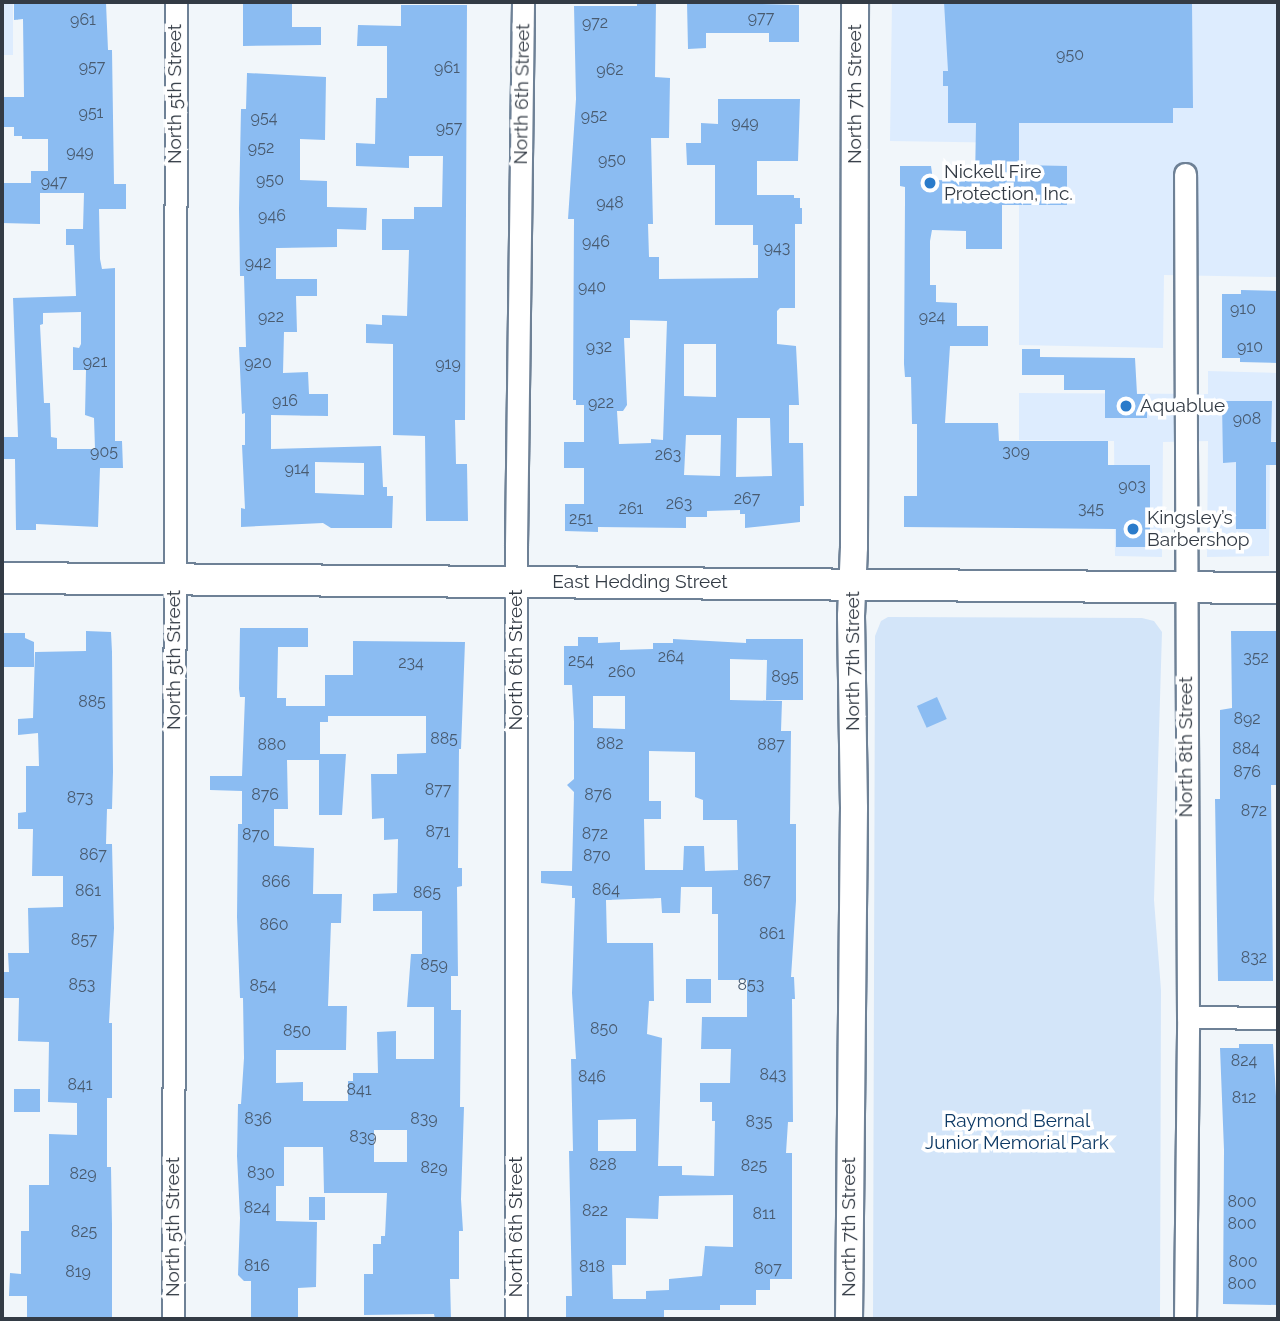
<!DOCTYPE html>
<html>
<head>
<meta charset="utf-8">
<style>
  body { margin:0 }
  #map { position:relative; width:1280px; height:1321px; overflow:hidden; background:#f1f6fa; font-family:Raleway,sans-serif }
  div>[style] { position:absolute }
  .built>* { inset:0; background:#ddecfe; transform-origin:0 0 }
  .green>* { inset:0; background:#d3e5f9 }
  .building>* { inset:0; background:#8bbcf2; transform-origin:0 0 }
  .roads { filter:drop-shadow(2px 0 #6e8196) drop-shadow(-2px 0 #6e8196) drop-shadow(0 2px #6e8196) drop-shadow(0 -2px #6e8196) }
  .minor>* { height:21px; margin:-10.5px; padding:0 10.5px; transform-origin:10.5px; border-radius:10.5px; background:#fff }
  .tertiary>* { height:26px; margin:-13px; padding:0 13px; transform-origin:13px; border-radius:13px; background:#fff }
  .secondary>* { height:30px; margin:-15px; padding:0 15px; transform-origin:15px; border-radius:15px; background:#fff }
  .dots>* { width:19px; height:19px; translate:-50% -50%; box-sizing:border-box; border:4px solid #fff; border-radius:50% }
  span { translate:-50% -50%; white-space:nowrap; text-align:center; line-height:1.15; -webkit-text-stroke:7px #fff; paint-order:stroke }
  .number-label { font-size:16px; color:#495b70 }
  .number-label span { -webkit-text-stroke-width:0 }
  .street-label { font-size:19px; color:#333b45 }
  .poi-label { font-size:19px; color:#333b45 }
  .left { translate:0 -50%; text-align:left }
  .park-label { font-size:19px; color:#0e3a65 }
  .frame { position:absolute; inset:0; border:4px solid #333b45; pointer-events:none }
</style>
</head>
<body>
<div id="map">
  <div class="built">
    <i style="left:2px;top:2px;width:11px;height:53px"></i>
    <i style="clip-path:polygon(892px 2px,1278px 2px,1278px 277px,1164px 275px,1163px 348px,1019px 345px,1019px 143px,890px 141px)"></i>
    <i style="clip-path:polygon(1208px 371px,1278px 373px,1278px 441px,1270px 442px,1269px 556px,1207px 557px,1208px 441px,1163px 442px,1162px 557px,1115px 556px,1114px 441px,1019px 440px,1019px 393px,1208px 394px)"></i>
  </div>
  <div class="green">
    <i style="clip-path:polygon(888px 617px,1142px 618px,1154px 621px,1162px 632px,1154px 900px,1161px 990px,1160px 1319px,873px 1319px,875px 636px,881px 621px)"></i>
  </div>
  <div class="building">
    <i style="clip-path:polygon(evenodd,14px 2px,106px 3px,108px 50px,112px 50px,114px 184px,126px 184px,126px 209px,99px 209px,100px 259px,102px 269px,115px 268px,115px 441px,122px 441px,123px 468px,100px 468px,98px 527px,36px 524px,36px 530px,16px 530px,15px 459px,2px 459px,2px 437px,18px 437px,13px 298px,76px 296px,74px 245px,66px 245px,66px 229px,83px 229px,84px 193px,40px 193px,40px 224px,2px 223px,2px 183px,31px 183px,31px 171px,48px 171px,48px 139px,22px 139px,22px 136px,14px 136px,14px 127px,2px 127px,2px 97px,24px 97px,23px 19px,14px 20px,14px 2px,81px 312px,81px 344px,79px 348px,73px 347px,73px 370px,86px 370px,85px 415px,94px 418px,95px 449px,57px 449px,57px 438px,51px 437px,50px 403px,44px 403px,40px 325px,43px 324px,43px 313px,81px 312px)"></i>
    <i style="clip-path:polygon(evenodd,637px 2px,656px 2px,655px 77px,670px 78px,669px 138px,651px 138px,653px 224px,648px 224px,649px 257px,659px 257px,659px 279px,758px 278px,758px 245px,753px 245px,753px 225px,715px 225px,715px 165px,687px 165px,686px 143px,701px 143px,701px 123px,718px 124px,718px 99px,800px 99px,798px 161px,757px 161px,757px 195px,794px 195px,794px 198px,800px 198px,800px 208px,802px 208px,802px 224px,795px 224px,795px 308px,780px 308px,777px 311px,777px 344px,796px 346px,799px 405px,789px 405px,789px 443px,803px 443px,804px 506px,800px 506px,800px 522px,745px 528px,745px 514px,740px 514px,740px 510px,707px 511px,707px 517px,686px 517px,686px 528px,598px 527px,598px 532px,565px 531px,565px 504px,584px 504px,584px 468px,564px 468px,564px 442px,584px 442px,584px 405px,576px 405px,576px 400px,573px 400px,574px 219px,568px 219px,576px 99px,574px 6px,637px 6px,637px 2px,630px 320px,667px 321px,663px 440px,651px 439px,651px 443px,619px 444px,617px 411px,623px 411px,627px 405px,624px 338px,630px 338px,630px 320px,637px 2px,684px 344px,716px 344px,716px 397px,684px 396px,684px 344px,637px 2px,737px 418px,770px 418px,772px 476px,736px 477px,737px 418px,637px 2px,686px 435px,721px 435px,720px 476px,684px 475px,686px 435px)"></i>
    <i style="clip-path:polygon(687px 2px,799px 5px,799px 42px,769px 42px,769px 33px,706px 33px,706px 48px,688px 49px)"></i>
    <i style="clip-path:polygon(944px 2px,1192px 2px,1193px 108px,1173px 108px,1173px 123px,1019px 123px,1019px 165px,1067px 166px,1067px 205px,1002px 205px,1002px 249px,966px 249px,966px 231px,932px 230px,930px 241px,930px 285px,936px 285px,936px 302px,957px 303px,957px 326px,988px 326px,988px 346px,950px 346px,945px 423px,998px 423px,999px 441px,1108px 441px,1108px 465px,1150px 465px,1150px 547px,1116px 547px,1116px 529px,904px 527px,904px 496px,917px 496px,917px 424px,912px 424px,911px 377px,905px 377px,904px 364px,905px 200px,905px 187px,900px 186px,900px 166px,931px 166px,933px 180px,975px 181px,976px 123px,948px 123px,948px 86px,943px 86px,943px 71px,948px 71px)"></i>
    <i style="clip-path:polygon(243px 4px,292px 4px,292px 27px,321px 27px,321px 45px,243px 46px)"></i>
    <i style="clip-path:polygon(401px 5px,467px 5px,465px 420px,455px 420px,456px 464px,467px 464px,468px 521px,426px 521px,425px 436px,393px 435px,393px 344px,366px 343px,366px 324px,382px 325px,382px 315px,407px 316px,409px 250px,382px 250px,382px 219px,414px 219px,414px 207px,442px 207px,443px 156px,409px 156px,409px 168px,356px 166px,356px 143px,375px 144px,376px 98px,387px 98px,387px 46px,357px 46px,358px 25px,401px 26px)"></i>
    <i style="clip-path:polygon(evenodd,247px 73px,326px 77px,325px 140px,300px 139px,300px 180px,327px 181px,327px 207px,367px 208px,366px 230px,337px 229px,337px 247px,276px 248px,276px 279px,317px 279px,317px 296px,296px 296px,297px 332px,284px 332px,283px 373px,308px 372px,309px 394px,328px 394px,328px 416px,271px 415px,271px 449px,381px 446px,383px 487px,387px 487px,387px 496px,393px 496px,392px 528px,331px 528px,323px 523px,241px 527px,241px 508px,245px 509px,242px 445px,245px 445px,245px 413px,242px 414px,239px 347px,246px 347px,244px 276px,240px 276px,239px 208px,241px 109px,246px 109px,247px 73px,315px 462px,364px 463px,364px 495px,315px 493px,315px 462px)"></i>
    <i style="clip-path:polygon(1241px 290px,1278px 291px,1278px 363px,1240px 362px,1240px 358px,1222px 358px,1222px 294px,1241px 294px)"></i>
    <i style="clip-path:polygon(1022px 349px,1040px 349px,1040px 357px,1135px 358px,1137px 394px,1147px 394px,1147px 418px,1105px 418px,1105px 390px,1064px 390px,1064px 375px,1022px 375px)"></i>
    <i style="clip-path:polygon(1226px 401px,1272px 401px,1271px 442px,1278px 442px,1278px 465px,1266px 465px,1266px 529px,1236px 529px,1236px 462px,1223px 463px,1222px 402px)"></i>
    <i style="clip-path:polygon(evenodd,240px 628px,308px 628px,308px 647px,278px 647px,277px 698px,286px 698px,286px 706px,325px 706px,325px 675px,353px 675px,353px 641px,465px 642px,461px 749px,459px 749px,458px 868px,462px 868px,462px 886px,457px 887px,458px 976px,451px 976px,451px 1010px,461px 1010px,460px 1107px,464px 1107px,461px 1199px,463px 1231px,459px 1231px,459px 1279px,450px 1279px,451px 1319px,435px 1319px,434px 1314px,364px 1315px,364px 1274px,373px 1274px,373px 1244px,381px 1244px,381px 1236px,385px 1236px,387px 1193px,324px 1193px,323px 1147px,284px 1147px,284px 1186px,276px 1186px,276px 1221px,317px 1222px,316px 1287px,298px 1288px,298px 1319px,251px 1319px,251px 1281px,244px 1281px,238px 1275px,240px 1218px,237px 1156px,238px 1104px,241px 1104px,244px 1058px,243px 998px,240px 998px,237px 917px,238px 824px,242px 824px,242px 791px,210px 790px,210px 776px,242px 776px,245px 697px,240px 697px,239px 689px,240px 628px,328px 716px,426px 716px,426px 753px,397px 754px,397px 774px,371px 774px,372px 819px,384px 818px,384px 840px,398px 839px,397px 893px,373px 894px,373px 911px,422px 911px,422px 954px,411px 954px,407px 1007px,434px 1007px,434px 1059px,396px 1059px,396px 1031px,377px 1032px,378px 1073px,353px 1073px,353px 1081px,348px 1081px,348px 1101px,303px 1101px,303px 1082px,276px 1083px,276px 1050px,346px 1050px,347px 1006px,328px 1006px,331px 923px,341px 923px,342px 894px,313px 894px,314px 848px,274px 846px,274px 809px,288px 809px,287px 760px,319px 760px,319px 815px,342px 815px,346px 754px,320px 754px,320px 722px,328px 722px,328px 716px,240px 628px,374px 1130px,407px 1130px,407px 1162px,374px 1162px,374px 1130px)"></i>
    <i style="clip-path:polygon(86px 631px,111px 632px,112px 652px,113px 772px,112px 809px,107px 809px,106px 844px,112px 844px,114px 928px,109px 1023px,112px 1023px,112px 1098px,107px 1098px,107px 1167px,111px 1167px,112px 1225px,112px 1319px,27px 1319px,27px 1296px,9px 1296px,10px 1273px,21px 1274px,21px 1231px,29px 1231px,29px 1185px,49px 1185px,49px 1134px,77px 1135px,77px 1103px,48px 1102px,49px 1042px,18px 1041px,19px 998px,2px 998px,2px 972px,9px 972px,8px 953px,29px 953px,28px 908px,63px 907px,63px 876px,32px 876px,33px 829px,18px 829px,18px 813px,26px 812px,26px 766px,39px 766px,38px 733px,18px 735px,18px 719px,33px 718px,35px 652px,86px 651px)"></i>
    <i style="clip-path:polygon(1231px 631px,1278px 631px,1278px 772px,1277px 785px,1271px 785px,1273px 981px,1218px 981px,1215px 799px,1220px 799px,1220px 710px,1232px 708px)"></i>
    <i style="clip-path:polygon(3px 633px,25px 633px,25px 638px,34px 642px,34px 667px,2px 667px)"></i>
    <i style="clip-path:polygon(evenodd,578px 637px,598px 637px,598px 643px,620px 642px,620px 650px,653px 649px,653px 643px,673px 643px,673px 639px,746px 643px,746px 639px,803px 639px,803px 700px,766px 700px,767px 660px,730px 659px,730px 700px,782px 701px,781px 731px,791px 731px,790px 824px,796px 824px,796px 901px,791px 977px,794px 977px,795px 999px,792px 999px,793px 1122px,788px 1122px,786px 1153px,792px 1153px,792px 1279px,770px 1279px,770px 1290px,756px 1290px,756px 1305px,720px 1305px,720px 1310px,664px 1310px,664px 1319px,566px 1319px,566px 1296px,572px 1296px,569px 1151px,573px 1151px,571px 1059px,576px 1059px,572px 993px,575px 898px,572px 898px,572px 886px,541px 883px,541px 871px,572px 871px,574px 792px,567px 785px,574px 779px,574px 722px,572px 685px,564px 685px,564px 646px,578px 646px,578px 637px,593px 696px,625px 696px,625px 729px,593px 728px,593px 696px,578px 637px,649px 751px,695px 752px,695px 797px,703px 800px,703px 820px,737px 820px,738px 870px,705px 871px,704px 846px,684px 846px,683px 870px,645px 870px,644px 819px,661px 819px,661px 801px,649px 801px,649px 751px,578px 637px,681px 887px,712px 887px,712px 914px,718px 914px,718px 980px,747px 980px,747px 1017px,702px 1017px,701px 1049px,731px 1049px,730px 1083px,700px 1083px,700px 1102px,712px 1102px,712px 1121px,715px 1121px,714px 1176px,682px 1175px,682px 1166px,658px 1166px,662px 1038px,647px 1034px,649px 1001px,654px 1001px,653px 943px,607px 943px,606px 900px,661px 898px,662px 913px,680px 913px,681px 887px,578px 637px,636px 1119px,636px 1151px,598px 1151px,598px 1120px,636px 1119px,578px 637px,733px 1195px,733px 1247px,705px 1246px,702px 1276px,669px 1279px,669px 1290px,646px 1291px,646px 1299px,613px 1299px,612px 1265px,626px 1265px,626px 1218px,658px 1219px,659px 1196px,733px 1195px)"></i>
    <i style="left:937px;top:697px;width:24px;height:22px;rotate:66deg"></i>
    <i style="left:686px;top:979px;width:25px;height:24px"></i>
    <i style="clip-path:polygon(1239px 1044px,1273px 1044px,1278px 1131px,1278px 1305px,1223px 1304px,1224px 1150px,1220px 1048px,1239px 1048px)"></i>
    <i style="left:14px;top:1089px;width:26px;height:23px"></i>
    <i style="left:309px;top:1197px;width:16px;height:23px"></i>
  </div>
  <div class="roads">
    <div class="minor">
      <i style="left:1188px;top:1017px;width:90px;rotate:0.6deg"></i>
      <i style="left:173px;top:1319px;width:1317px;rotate:-89.87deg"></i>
      <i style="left:516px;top:1319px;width:774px;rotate:-90deg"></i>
      <i style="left:516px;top:545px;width:543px;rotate:-89.26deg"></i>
      <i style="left:1185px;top:1319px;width:302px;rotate:-89.4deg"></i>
      <i style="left:1188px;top:1017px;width:843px;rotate:-90.2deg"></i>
    </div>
    <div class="tertiary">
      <i style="left:849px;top:1319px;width:511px;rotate:-89.44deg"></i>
      <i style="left:854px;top:808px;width:192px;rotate:-90.9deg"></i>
      <i style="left:851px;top:616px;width:69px;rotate:-87.5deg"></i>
      <i style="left:854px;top:547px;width:545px;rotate:-89.89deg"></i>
    </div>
    <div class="secondary">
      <i style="left:2px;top:578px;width:1276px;rotate:0.45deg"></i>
    </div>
  </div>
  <div class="dots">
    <i style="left:930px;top:183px;background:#2a7bca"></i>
    <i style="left:1126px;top:406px;background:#2a7bca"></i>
    <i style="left:1133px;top:529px;background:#2a7bca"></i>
  </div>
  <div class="number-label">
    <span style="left:761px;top:18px">977</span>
    <span style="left:83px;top:20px">961</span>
    <span style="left:595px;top:23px">972</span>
    <span style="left:1070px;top:55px">950</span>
    <span style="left:92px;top:67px">957</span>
    <span style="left:447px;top:68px">961</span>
    <span style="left:610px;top:70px">962</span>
    <span style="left:91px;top:113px">951</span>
    <span style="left:594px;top:116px">952</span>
    <span style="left:264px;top:118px">954</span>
    <span style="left:745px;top:123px">949</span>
    <span style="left:449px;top:128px">957</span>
    <span style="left:261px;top:148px">952</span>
    <span style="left:80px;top:152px">949</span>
    <span style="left:612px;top:160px">950</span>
    <span style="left:270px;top:180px">950</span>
    <span style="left:54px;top:182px">947</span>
    <span style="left:610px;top:203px">948</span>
    <span style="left:272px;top:216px">946</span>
    <span style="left:596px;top:242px">946</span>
    <span style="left:777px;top:248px">943</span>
    <span style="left:258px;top:263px">942</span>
    <span style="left:592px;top:287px">940</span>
    <span style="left:1243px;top:309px">910</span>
    <span style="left:271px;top:317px">922</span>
    <span style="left:932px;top:317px">924</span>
    <span style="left:599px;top:347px">932</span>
    <span style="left:1250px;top:347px">910</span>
    <span style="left:95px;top:362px">921</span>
    <span style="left:258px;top:363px">920</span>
    <span style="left:448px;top:364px">919</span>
    <span style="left:285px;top:401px">916</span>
    <span style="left:601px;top:403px">922</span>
    <span style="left:1247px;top:419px">908</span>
    <span style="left:104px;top:452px">905</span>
    <span style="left:1016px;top:452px">309</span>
    <span style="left:668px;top:455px">263</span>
    <span style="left:297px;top:469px">914</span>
    <span style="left:1132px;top:486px">903</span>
    <span style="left:747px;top:499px">267</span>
    <span style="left:679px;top:504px">263</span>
    <span style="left:631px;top:509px">261</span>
    <span style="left:1091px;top:509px">345</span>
    <span style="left:581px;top:519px">251</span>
    <span style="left:671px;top:657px">264</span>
    <span style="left:1256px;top:658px">352</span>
    <span style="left:581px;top:661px">254</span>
    <span style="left:411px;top:663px">234</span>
    <span style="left:622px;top:672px">260</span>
    <span style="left:785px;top:677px">895</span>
    <span style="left:92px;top:702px">885</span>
    <span style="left:1247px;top:719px">892</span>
    <span style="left:444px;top:739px">885</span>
    <span style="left:610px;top:744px">882</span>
    <span style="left:272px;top:745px">880</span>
    <span style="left:771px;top:745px">887</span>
    <span style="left:1246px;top:749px">884</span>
    <span style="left:1247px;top:772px">876</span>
    <span style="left:438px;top:790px">877</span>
    <span style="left:265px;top:795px">876</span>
    <span style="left:598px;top:795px">876</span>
    <span style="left:80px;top:798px">873</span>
    <span style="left:1254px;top:811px">872</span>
    <span style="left:438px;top:832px">871</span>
    <span style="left:595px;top:834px">872</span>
    <span style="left:256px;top:835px">870</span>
    <span style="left:93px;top:855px">867</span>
    <span style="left:597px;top:856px">870</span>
    <span style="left:757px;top:881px">867</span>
    <span style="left:276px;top:882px">866</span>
    <span style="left:606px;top:890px">864</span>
    <span style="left:88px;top:891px">861</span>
    <span style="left:427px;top:893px">865</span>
    <span style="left:274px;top:925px">860</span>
    <span style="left:772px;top:934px">861</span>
    <span style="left:84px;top:940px">857</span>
    <span style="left:1254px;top:958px">832</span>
    <span style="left:434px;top:965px">859</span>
    <span style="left:82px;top:985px">853</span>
    <span style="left:751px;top:985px">853</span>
    <span style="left:263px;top:986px">854</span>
    <span style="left:604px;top:1029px">850</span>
    <span style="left:297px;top:1031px">850</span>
    <span style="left:1244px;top:1061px">824</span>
    <span style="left:773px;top:1075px">843</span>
    <span style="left:592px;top:1077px">846</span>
    <span style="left:80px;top:1085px">841</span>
    <span style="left:359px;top:1090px">841</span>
    <span style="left:1244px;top:1098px">812</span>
    <span style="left:258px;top:1119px">836</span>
    <span style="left:424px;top:1119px">839</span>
    <span style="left:759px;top:1122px">835</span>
    <span style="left:363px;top:1137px">839</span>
    <span style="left:603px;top:1165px">828</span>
    <span style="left:754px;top:1166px">825</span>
    <span style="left:434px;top:1168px">829</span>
    <span style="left:261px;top:1173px">830</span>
    <span style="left:83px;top:1174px">829</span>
    <span style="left:1242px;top:1202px">800</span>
    <span style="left:257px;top:1208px">824</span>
    <span style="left:595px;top:1211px">822</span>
    <span style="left:764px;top:1214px">811</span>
    <span style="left:1242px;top:1224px">800</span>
    <span style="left:84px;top:1232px">825</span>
    <span style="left:1243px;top:1262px">800</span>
    <span style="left:257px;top:1266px">816</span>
    <span style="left:592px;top:1267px">818</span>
    <span style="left:768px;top:1269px">807</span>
    <span style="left:78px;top:1272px">819</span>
    <span style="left:1242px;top:1284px">800</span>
  </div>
  <div class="street-label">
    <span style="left:175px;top:94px;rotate:-90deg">North 5th Street</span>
    <span style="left:522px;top:94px;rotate:-89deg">North 6th Street</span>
    <span style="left:855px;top:94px;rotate:-90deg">North 7th Street</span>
    <span style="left:640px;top:582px">East Hedding Street</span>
    <span style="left:174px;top:660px;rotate:-90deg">North 5th Street</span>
    <span style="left:516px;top:660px;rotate:-90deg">North 6th Street</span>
    <span style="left:853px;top:661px;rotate:-90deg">North 7th Street</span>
    <span style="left:1186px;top:747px;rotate:-90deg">North 8th Street</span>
    <span style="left:173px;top:1227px;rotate:-90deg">North 5th Street</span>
    <span style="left:516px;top:1227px;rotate:-90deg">North 6th Street</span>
    <span style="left:849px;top:1227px;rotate:-90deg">North 7th Street</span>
  </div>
  <div class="poi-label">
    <span class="left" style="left:944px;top:183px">Nickell Fire<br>Protection, Inc.</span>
    <span class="left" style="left:1140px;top:406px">Aquablue</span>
    <span class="left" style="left:1147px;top:529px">Kingsley’s<br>Barbershop</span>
  </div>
  <div class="park-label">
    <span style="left:1017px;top:1132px">Raymond Bernal<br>Junior Memorial Park</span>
  </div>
  <div class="frame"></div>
</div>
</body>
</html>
